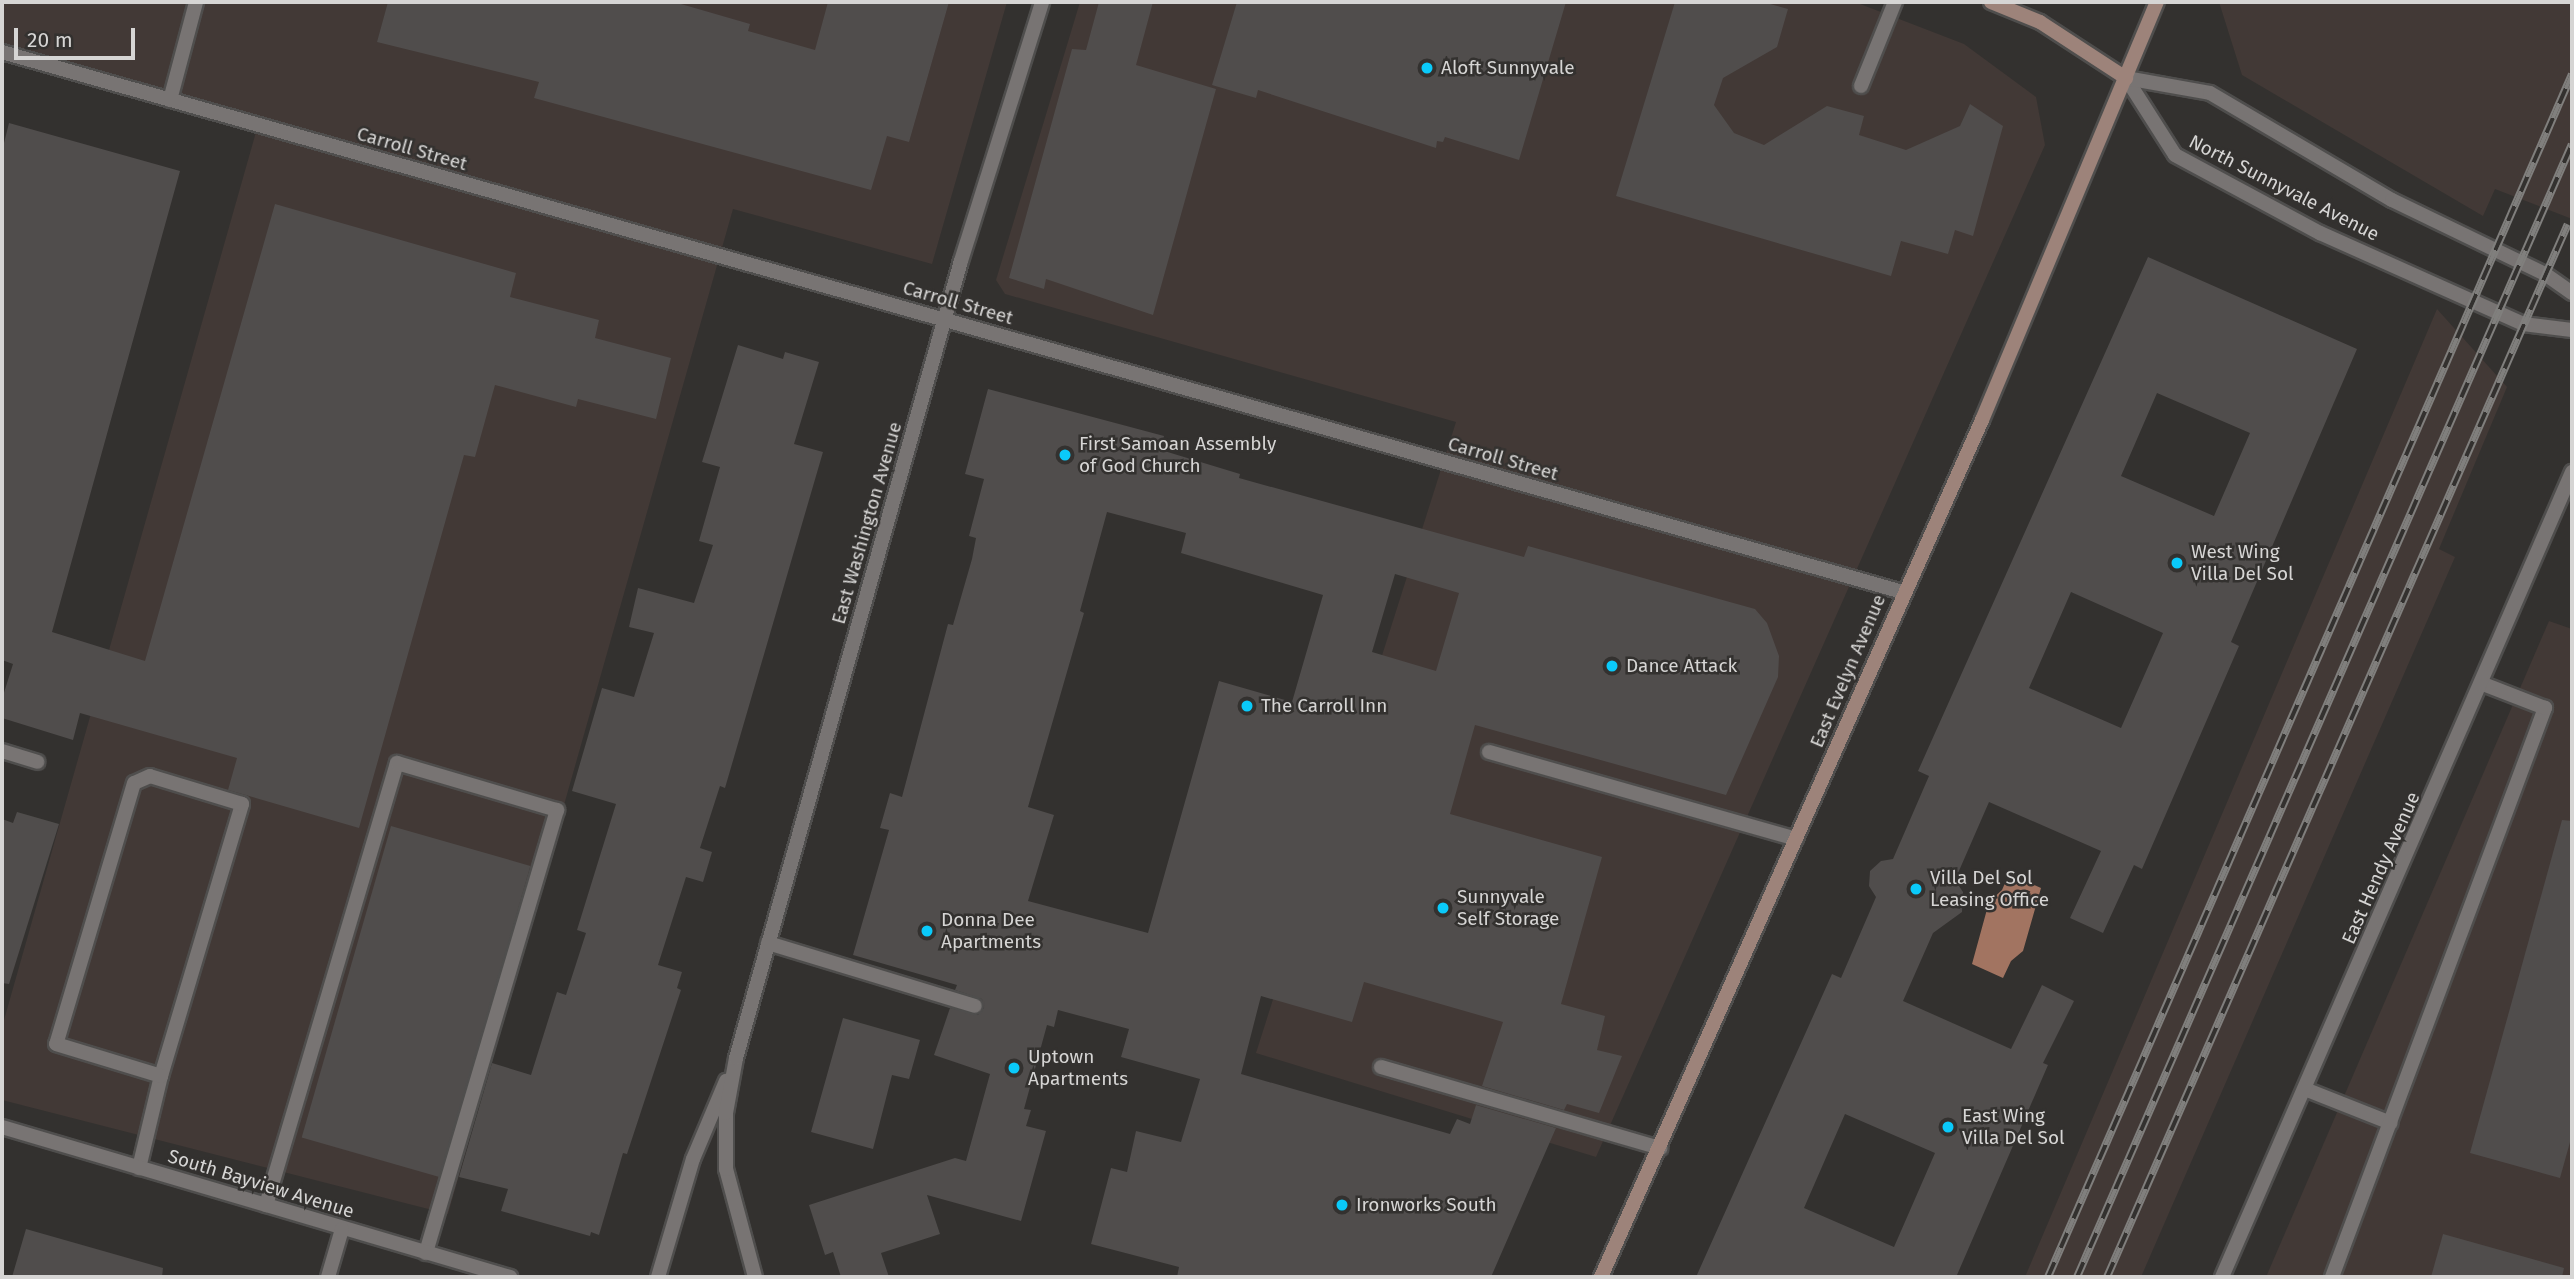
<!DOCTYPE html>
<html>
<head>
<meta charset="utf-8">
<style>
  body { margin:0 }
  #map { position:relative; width:2574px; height:1279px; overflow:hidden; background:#33312f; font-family:"Fira Sans",sans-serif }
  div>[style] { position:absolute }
  .built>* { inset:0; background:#423936 }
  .water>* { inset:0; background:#a27461 }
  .building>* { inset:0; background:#504d4c; transform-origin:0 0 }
  .roads { filter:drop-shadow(2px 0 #4f4e4d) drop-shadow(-2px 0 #4f4e4d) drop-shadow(0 2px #4f4e4d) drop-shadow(0 -2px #4f4e4d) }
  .service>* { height:14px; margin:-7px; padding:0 7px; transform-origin:7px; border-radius:7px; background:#787473 }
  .minor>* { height:14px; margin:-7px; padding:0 7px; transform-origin:7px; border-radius:7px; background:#787473 }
  .tertiary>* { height:14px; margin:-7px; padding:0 7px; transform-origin:7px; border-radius:7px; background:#787473 }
  .secondary>* { height:14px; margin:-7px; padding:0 7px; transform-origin:7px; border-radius:7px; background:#9d837a }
  .rail>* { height:8px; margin-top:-4px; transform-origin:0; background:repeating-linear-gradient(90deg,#33312f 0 16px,#807f7d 0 32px); box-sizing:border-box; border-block:2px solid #807f7d }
  .dots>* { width:19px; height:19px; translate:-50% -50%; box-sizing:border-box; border:4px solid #33312f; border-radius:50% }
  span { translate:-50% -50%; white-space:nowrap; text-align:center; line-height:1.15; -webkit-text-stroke:5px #33312f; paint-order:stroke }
  .poi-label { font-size:19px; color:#d6d5d4 }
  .left { translate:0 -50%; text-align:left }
  .street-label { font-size:19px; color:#d6d5d4 }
  .frame { position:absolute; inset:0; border:4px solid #d6d5d4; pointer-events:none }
  .scale { position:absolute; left:14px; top:28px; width:121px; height:32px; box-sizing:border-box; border:4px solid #d6d5d4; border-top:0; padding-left:9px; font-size:21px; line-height:24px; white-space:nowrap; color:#d6d5d4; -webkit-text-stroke:5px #33312f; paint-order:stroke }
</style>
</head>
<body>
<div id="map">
  <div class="built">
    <i style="clip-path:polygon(2px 2px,1007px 2px,932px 264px,733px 209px,448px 1214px,2px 1100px,2px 1027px,258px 125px,2px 52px)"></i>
    <i style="clip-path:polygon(1080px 2px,1855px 2px,1964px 44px,2036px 97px,2045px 145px,1596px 1157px,1256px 1053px,1456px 422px,1005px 294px,996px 280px)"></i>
    <i style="clip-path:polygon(2219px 2px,2572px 2px,2572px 219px,2495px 189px,2483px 216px,2242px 75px)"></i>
    <i style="clip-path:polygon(2437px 309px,2507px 387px,2439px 549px,2455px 557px,2141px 1277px,2025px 1277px)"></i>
    <i style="clip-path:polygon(2549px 621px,2572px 629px,2572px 1277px,2266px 1277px)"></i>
  </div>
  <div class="water">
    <i style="clip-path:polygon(2009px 874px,2041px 888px,2023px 951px,2011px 961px,2003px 978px,1972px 964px,1989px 902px,2002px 890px)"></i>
  </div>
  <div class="building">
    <i style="clip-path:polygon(388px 2px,674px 2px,750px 24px,748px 31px,815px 50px,828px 2px,949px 2px,909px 142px,887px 136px,871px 190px,534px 98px,539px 82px,377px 42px)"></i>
    <i style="clip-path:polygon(1099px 2px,1153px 2px,1136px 65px,1216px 89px,1153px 315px,1046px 279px,1044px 289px,1009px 278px,1072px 49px,1086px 50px)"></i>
    <i style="clip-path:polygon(1237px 2px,1566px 2px,1519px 160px,1445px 137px,1443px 142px,1437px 141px,1436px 148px,1258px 90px,1256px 98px,1212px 85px)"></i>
    <i style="clip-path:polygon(1675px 2px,1763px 2px,1788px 9px,1777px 47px,1723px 78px,1714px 105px,1734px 133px,1764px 145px,1827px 106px,1864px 116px,1859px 135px,1906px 150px,1960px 126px,1970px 104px,2003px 126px,1973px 236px,1955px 230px,1948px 254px,1901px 241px,1891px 276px,1616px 196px)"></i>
    <i style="clip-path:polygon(9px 123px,180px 171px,52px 632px,145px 661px,275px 204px,516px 273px,510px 297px,599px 320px,595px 338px,671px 358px,656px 419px,578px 399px,576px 407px,495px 385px,475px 457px,464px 455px,359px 828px,228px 790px,237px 758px,80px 713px,73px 740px,2px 718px,2px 699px,13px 664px,2px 660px,2px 151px)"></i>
    <i style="clip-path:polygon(evenodd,2148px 257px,2357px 349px,2231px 642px,2239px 646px,2142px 869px,2134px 865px,2103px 933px,2070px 918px,2101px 851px,1989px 802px,1955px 880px,1963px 892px,1962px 912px,1933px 933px,1903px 1001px,2011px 1049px,2042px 985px,2074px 1001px,2043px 1063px,2048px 1065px,1957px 1275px,1962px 1277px,1696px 1277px,1832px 974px,1841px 978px,1876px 897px,1869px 886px,1870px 871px,1881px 861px,1893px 859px,1929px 776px,1918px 771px,2148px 257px,2157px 393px,2250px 433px,2214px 516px,2121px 476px,2157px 393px,2148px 257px,2071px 592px,2163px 633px,2121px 728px,2029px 688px,2071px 592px,2148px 257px,1845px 1114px,1935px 1153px,1894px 1247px,1804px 1208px,1845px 1114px)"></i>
    <i style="clip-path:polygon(738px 345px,783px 359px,785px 352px,819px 362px,794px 444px,823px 452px,725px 788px,720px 786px,700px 848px,712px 852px,703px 882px,686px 877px,658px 965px,682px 972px,677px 988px,681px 990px,627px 1154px,623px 1153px,599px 1235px,591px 1232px,590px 1236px,501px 1211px,508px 1189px,459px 1177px,492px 1063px,531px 1075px,557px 992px,566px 995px,586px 933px,577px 930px,616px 804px,572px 791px,602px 688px,634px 697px,654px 633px,629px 627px,638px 588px,694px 603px,713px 545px,699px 541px,720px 467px,702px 462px)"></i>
    <i style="clip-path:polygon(evenodd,988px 389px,1164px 436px,1161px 450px,1240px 474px,1239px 478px,1524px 557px,1528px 546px,1755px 609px,1767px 623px,1779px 656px,1778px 677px,1726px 795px,1475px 725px,1450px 814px,1602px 857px,1561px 1004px,1605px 1016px,1597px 1050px,1622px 1056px,1599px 1113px,1567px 1104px,1564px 1110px,1482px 1086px,1503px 1022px,1364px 982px,1352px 1022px,1261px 996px,1241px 1074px,1450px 1134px,1457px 1119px,1470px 1124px,1476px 1105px,1556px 1128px,1491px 1277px,1177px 1277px,1179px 1267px,1091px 1244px,1111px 1168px,1127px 1172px,1136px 1131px,1181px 1142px,1200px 1079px,1121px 1057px,1129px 1029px,1058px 1010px,1054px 1027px,1047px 1025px,1024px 1109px,1031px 1110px,1026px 1126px,1046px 1131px,1021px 1221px,927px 1195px,940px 1234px,881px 1253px,889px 1277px,841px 1277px,833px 1252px,825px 1255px,809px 1205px,955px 1158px,966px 1161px,990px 1074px,934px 1055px,950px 1008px,978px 1015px,984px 1008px,982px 999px,955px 990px,957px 985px,853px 955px,889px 830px,880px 828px,890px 793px,902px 797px,948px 624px,953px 625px,972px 559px,976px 538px,969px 536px,984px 479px,965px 474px,988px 389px,1107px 512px,1186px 533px,1181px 553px,1323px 595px,1292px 702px,1219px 681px,1148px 933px,1028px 901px,1054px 815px,1028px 807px,1084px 613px,1080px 611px,1107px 512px,988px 389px,1395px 574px,1459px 593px,1436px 671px,1372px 652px,1395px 574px)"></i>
    <i style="clip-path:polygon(17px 812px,59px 824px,9px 984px,2px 983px,2px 819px,13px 823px)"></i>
    <i style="clip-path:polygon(2562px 820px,2572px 821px,2572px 1135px,2560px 1178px,2470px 1153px)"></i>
    <i style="left:391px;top:826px;width:145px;height:324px;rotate:16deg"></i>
    <i style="clip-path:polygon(843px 1018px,920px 1040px,909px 1079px,892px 1075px,873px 1149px,811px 1132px)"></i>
    <i style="clip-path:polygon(26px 1229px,163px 1268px,162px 1277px,12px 1277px)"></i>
    <i style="clip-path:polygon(2443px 1234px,2564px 1268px,2562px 1277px,2431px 1277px)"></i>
  </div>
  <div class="roads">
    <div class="service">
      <i style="left:1861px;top:86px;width:91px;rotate:-68deg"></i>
      <i style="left:170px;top:100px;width:101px;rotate:-75.1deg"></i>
      <i style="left:2px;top:751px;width:37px;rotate:17deg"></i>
      <i style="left:1489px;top:752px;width:319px;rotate:15.8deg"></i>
      <i style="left:768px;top:943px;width:216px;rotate:16.9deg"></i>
      <i style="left:1381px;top:1067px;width:291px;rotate:16.2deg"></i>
      <i style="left:2305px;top:1089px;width:92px;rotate:21.6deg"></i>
      <i style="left:139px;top:1168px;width:95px;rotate:-76.6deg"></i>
      <i style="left:161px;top:1076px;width:284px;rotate:-73.4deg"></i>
      <i style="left:242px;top:804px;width:96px;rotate:-163.1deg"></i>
      <i style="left:150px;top:776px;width:17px;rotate:156deg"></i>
      <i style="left:134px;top:783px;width:272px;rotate:106.6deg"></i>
      <i style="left:56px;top:1044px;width:110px;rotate:16.9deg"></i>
      <i style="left:266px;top:1205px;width:461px;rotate:-73.5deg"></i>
      <i style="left:397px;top:763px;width:167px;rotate:16.4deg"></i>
      <i style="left:557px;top:810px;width:462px;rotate:106.5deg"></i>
      <i style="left:2332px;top:1277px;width:608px;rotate:-69.48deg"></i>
      <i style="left:2545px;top:708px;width:66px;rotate:-158.8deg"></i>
    </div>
    <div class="minor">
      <i style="left:2px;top:52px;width:1976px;rotate:15.86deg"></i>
      <i style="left:2px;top:1127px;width:530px;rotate:16.45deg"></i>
      <i style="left:328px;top:1277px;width:50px;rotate:-73.7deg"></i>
      <i style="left:658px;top:1277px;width:123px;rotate:-73.5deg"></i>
      <i style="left:693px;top:1159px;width:85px;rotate:-67.1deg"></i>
      <i style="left:755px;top:1277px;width:112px;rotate:-105deg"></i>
      <i style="left:726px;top:1169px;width:56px;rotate:-90deg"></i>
      <i style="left:726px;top:1113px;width:56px;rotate:-79.7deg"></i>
      <i style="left:736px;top:1058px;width:828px;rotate:-74.24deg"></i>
      <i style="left:961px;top:261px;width:271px;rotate:-72.6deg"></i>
    </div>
    <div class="tertiary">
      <i style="left:2126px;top:78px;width:91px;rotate:57.5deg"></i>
      <i style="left:2175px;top:155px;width:165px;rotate:28.3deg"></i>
      <i style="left:2320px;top:233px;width:222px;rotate:24.1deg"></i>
      <i style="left:2523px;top:324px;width:49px;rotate:7deg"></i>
      <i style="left:2126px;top:78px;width:85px;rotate:10.1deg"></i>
      <i style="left:2210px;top:93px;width:211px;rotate:30.5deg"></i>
      <i style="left:2392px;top:200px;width:170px;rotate:25.8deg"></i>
      <i style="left:2545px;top:274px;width:33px;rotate:35deg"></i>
      <i style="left:2222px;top:1277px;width:878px;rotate:-66.5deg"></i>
    </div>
    <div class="secondary">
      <i style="left:1991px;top:2px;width:53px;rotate:22.2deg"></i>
      <i style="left:2040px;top:22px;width:103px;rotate:33.1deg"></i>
      <i style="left:1601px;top:1277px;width:938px;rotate:-66.03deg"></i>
      <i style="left:1982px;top:420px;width:453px;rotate:-67.3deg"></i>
    </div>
  </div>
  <div class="rail">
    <i style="left:2048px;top:1277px;width:1312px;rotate:-66.46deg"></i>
    <i style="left:2077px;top:1277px;width:1236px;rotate:-66.4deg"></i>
    <i style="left:2107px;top:1277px;width:1149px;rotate:-66.36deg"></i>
  </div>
  <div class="dots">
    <i style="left:1427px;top:68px;background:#0acafa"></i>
    <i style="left:1065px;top:455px;background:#0acafa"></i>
    <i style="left:2177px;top:563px;background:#0acafa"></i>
    <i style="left:1612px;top:666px;background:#0acafa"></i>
    <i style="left:1247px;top:706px;background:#0acafa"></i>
    <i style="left:1916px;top:889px;background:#0acafa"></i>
    <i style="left:1443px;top:908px;background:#0acafa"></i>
    <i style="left:927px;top:931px;background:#0acafa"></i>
    <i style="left:1014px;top:1068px;background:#0acafa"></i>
    <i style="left:1948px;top:1127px;background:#0acafa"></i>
    <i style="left:1342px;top:1205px;background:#0acafa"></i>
  </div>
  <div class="poi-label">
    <span class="left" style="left:1441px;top:68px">Aloft Sunnyvale</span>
    <span class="left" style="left:1079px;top:455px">First Samoan Assembly<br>of God Church</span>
    <span class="left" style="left:2191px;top:563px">West Wing<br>Villa Del Sol</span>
    <span class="left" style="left:1626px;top:666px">Dance Attack</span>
    <span class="left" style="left:1261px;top:706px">The Carroll Inn</span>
    <span class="left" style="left:1930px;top:889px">Villa Del Sol<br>Leasing Office</span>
    <span class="left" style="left:1457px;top:908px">Sunnyvale<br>Self Storage</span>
    <span class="left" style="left:941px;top:931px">Donna Dee<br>Apartments</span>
    <span class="left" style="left:1028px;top:1068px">Uptown<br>Apartments</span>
    <span class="left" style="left:1962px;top:1127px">East Wing<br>Villa Del Sol</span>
    <span class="left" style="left:1356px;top:1205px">Ironworks South</span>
  </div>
  <div class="street-label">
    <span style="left:412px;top:149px;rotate:16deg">Carroll Street</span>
    <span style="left:2284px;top:188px;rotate:27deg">North Sunnyvale Avenue</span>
    <span style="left:958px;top:303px;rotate:16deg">Carroll Street</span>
    <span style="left:1503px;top:459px;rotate:16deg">Carroll Street</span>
    <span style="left:867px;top:523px;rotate:-74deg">East Washington Avenue</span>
    <span style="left:1848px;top:671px;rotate:-67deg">East Evelyn Avenue</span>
    <span style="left:2381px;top:868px;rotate:-66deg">East Hendy Avenue</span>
    <span style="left:261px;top:1184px;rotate:17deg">South Bayview Avenue</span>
  </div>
  <div class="frame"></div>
  <div class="scale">20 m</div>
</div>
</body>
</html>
